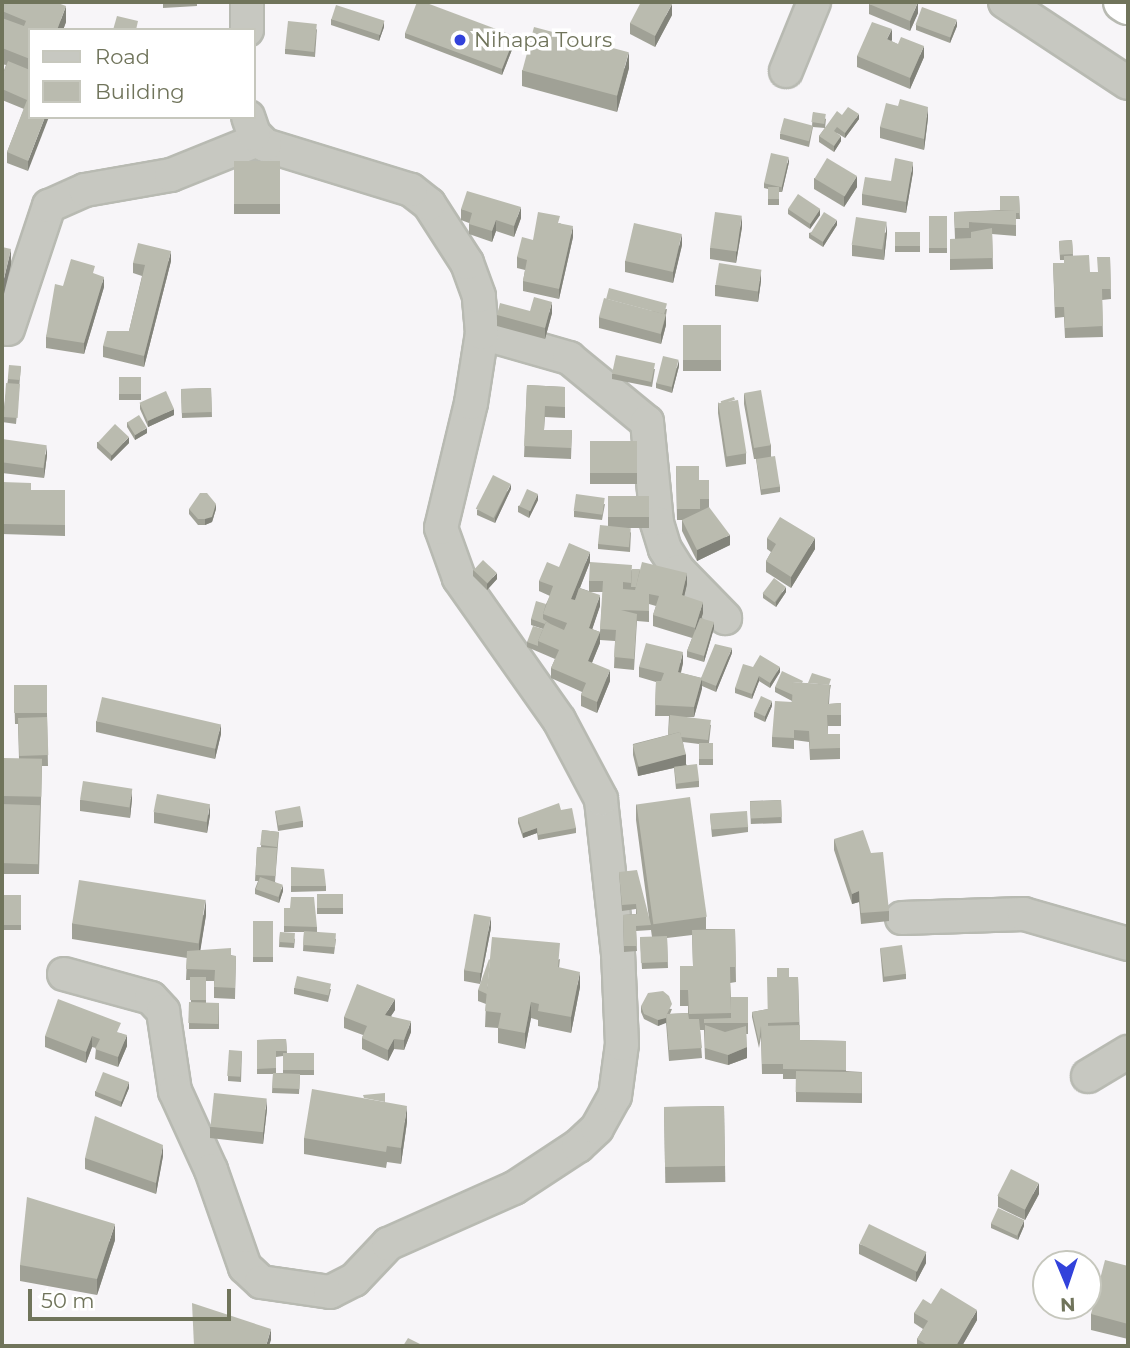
<!DOCTYPE html>
<html>
<head>
<meta charset="utf-8">
<style>
  body { margin:0 }
  #map { position:relative; width:1130px; height:1348px; overflow:hidden; background:#f7f5f8; font-family:Montserrat,sans-serif }
  div>[style] { position:absolute }
  .roads { filter:drop-shadow(2px 0 #b8bab2) drop-shadow(-2px 0 #b8bab2) drop-shadow(0 2px #b8bab2) drop-shadow(0 -2px #b8bab2) }
  .street>* { height:32px; margin:-16px; padding:0 16px; transform-origin:16px; border-radius:16px; background:#c7c8c1 }
  .highway>* { height:38px; margin:-19px; padding:0 19px; transform-origin:19px; border-radius:19px; background:#fff }
  .wall>* { inset:0; background:#a0a196; transform-origin:0 0 }
  .shaded-wall>* { inset:0; background:#82837a }
  .building>* { inset:0; background:#babbaf; transform-origin:0 0 }
  .dots>* { width:19px; height:19px; translate:-50% -50%; box-sizing:border-box; border:4px solid #fff; border-radius:50% }
  span { translate:-50% -50%; white-space:nowrap; text-align:center; line-height:1.15; -webkit-text-stroke:7px #fff; paint-order:stroke }
  .poi-label { font-size:21px; color:#70745b }
  .left { translate:0 -50%; text-align:left }
  .frame { position:absolute; inset:0; border:4px solid #70745b; pointer-events:none }
  .legend { position:absolute; left:28px; top:28px; width:228px; height:91px; box-sizing:border-box; background:#fff; border:2px solid #c6c7bd; margin:0; padding:9px 12px; list-style:none; font-size:21px; color:#70745b }
  .legend li { display:flex; align-items:center; gap:14px; height:35px }
  .legend b { width:35px; border:2px solid #c6c7bd }
  .north { position:absolute; left:1032px; top:1250px; width:70px; height:70px; box-sizing:border-box; background:#fff; border:2px solid #c6c7bd; border-radius:50%; rotate:178deg; font-size:19px; font-weight:700; line-height:28px; text-align:center; color:#70745b }
  .north::after { content:''; display:block; margin:auto; width:24px; height:32px; background:#3242db; clip-path:polygon(50% 0,100% 100%,50% 72%,0 100%) }
  .scale { position:absolute; left:28px; top:1289px; width:203px; height:32px; box-sizing:border-box; border:4px solid #70745b; border-top:0; padding-left:9px; font-size:21px; line-height:24px; white-space:nowrap; color:#70745b; -webkit-text-stroke:5px #fff; paint-order:stroke }
</style>
</head>
<body>
<div id="map">
  <div class="roads">
    <div class="street">
      <i style="left:1005px;top:2px;width:147px;rotate:33.4deg"></i>
      <i style="left:247px;top:30px;width:28px;rotate:-90deg"></i>
      <i style="left:786px;top:71px;width:74px;rotate:-67.9deg"></i>
      <i style="left:8px;top:329px;width:130px;rotate:-71.6deg"></i>
      <i style="left:49px;top:206px;width:39px;rotate:-24deg"></i>
      <i style="left:85px;top:190px;width:87px;rotate:-9.9deg"></i>
      <i style="left:171px;top:175px;width:94px;rotate:-21.9deg"></i>
      <i style="left:482px;top:333px;width:91px;rotate:16deg"></i>
      <i style="left:569px;top:358px;width:101px;rotate:39.4deg"></i>
      <i style="left:647px;top:422px;width:101px;rotate:84.3deg"></i>
      <i style="left:657px;top:523px;width:27px;rotate:73deg"></i>
      <i style="left:665px;top:549px;width:26px;rotate:58deg"></i>
      <i style="left:679px;top:571px;width:66px;rotate:45.6deg"></i>
      <i style="left:902px;top:918px;width:122px;rotate:-1.9deg"></i>
      <i style="left:1024px;top:914px;width:108px;rotate:16.1deg"></i>
      <i style="left:64px;top:974px;width:90px;rotate:15.4deg"></i>
      <i style="left:151px;top:998px;width:18px;rotate:47deg"></i>
      <i style="left:163px;top:1011px;width:81px;rotate:81.5deg"></i>
      <i style="left:175px;top:1091px;width:87px;rotate:65.5deg"></i>
      <i style="left:211px;top:1170px;width:103px;rotate:70.7deg"></i>
      <i style="left:245px;top:1267px;width:22px;rotate:43deg"></i>
      <i style="left:261px;top:1282px;width:70px;rotate:8.2deg"></i>
      <i style="left:330px;top:1292px;width:27px;rotate:-27deg"></i>
      <i style="left:354px;top:1280px;width:50px;rotate:-46.6deg"></i>
      <i style="left:388px;top:1244px;width:138px;rotate:-24deg"></i>
      <i style="left:514px;top:1188px;width:77px;rotate:-33.3deg"></i>
      <i style="left:578px;top:1146px;width:26px;rotate:-43deg"></i>
      <i style="left:597px;top:1128px;width:37px;rotate:-61deg"></i>
      <i style="left:615px;top:1096px;width:52px;rotate:-82.3deg"></i>
      <i style="left:622px;top:1044px;width:90px;rotate:-92.5deg"></i>
      <i style="left:618px;top:954px;width:156px;rotate:-96.3deg"></i>
      <i style="left:601px;top:799px;width:89px;rotate:-118deg"></i>
      <i style="left:559px;top:720px;width:174px;rotate:-125.2deg"></i>
      <i style="left:459px;top:578px;width:53px;rotate:-109.8deg"></i>
      <i style="left:441px;top:528px;width:129px;rotate:-76.5deg"></i>
      <i style="left:471px;top:403px;width:71px;rotate:-81.1deg"></i>
      <i style="left:482px;top:333px;width:37px;rotate:-95deg"></i>
      <i style="left:479px;top:296px;width:35px;rotate:-110deg"></i>
      <i style="left:467px;top:263px;width:70px;rotate:-122.8deg"></i>
      <i style="left:429px;top:204px;width:23px;rotate:-142deg"></i>
      <i style="left:411px;top:190px;width:153px;rotate:-162.9deg"></i>
      <i style="left:265px;top:145px;width:16px;rotate:-135deg"></i>
      <i style="left:254px;top:134px;width:18px;rotate:-109deg"></i>
      <i style="left:1088px;top:1076px;width:47px;rotate:-31deg"></i>
    </div>
    <div class="highway">
      <i style="left:1123px;top:2px;width:6px;rotate:31deg"></i>
    </div>
  </div>
  <div class="wall">
    <i style="clip-path:polygon(2px 2px,66px 22px,63px 30px,30px 30px,30px 117px,28px 171px,7px 163px,7px 152px,24px 109px,2px 100px,2px 76px,6px 65px,2px 64px)"></i>
    <i style="clip-path:polygon(163px 2px,197px 2px,197px 6px,163px 8px)"></i>
    <i style="clip-path:polygon(869px 4px,918px 13px,910px 31px,869px 14px)"></i>
    <i style="clip-path:polygon(672px 15px,655px 47px,630px 34px,630px 23px)"></i>
    <i style="clip-path:polygon(331px 19px,384px 27px,379px 41px,331px 25px)"></i>
    <i style="clip-path:polygon(916px 25px,957px 26px,950px 43px,916px 30px)"></i>
    <i style="clip-path:polygon(317px 29px,315px 57px,285px 54px,285px 49px)"></i>
    <i style="clip-path:polygon(405px 33px,515px 42px,502px 75px,405px 38px)"></i>
    <i style="clip-path:polygon(891px 41px,924px 57px,910px 89px,857px 67px,857px 56px)"></i>
    <i style="clip-path:polygon(629px 68px,617px 112px,522px 86px,522px 70px)"></i>
    <i style="clip-path:polygon(898px 106px,928px 118px,924px 150px,880px 138px,880px 127px)"></i>
    <i style="clip-path:polygon(813px 112px,826px 119px,825px 128px,842px 115px,859px 119px,845px 138px,837px 133px,841px 141px,834px 152px,819px 142px,819px 136px,825px 128px,813px 127px,809px 147px,780px 139px,780px 134px,812px 126px)"></i>
    <i style="left:280px;top:161px;width:53px;height:46px;rotate:90deg"></i>
    <i style="clip-path:polygon(789px 162px,782px 192px,779px 192px,779px 205px,768px 205px,768px 189px,764px 188px,764px 183px)"></i>
    <i style="clip-path:polygon(913px 172px,906px 213px,862px 205px,862px 194px)"></i>
    <i style="clip-path:polygon(814px 178px,857px 187px,844px 207px,814px 189px)"></i>
    <i style="clip-path:polygon(1019px 196px,1020px 219px,1016px 219px,1016px 236px,992px 234px,993px 269px,950px 270px,950px 239px,955px 239px,954px 212px,1000px 210px)"></i>
    <i style="clip-path:polygon(461px 209px,521px 218px,514px 237px,496px 231px,492px 242px,469px 234px,469px 223px,461px 220px)"></i>
    <i style="clip-path:polygon(788px 209px,820px 215px,810px 229px,788px 214px)"></i>
    <i style="left:929px;top:216px;width:18px;height:37px"></i>
    <i style="clip-path:polygon(560px 223px,573px 237px,559px 299px,523px 291px,523px 281px,525px 270px,517px 268px,517px 257px,533px 240px)"></i>
    <i style="clip-path:polygon(837px 225px,823px 247px,809px 238px,809px 233px)"></i>
    <i style="clip-path:polygon(742px 227px,736px 263px,710px 259px,710px 248px)"></i>
    <i style="clip-path:polygon(887px 232px,884px 260px,852px 256px,852px 245px)"></i>
    <i style="left:920px;top:232px;width:20px;height:25px;rotate:90deg"></i>
    <i style="clip-path:polygon(1072px 240px,1073px 256px,1090px 272px,1098px 272px,1110px 257px,1111px 299px,1102px 300px,1103px 337px,1065px 338px,1064px 317px,1055px 318px,1053px 263px,1064px 263px,1064px 260px,1060px 260px,1059px 241px)"></i>
    <i style="clip-path:polygon(682px 245px,673px 283px,625px 272px,625px 261px)"></i>
    <i style="clip-path:polygon(171px 261px,144px 367px,103px 357px,103px 346px,129px 331px,142px 276px,133px 273px,133px 263px)"></i>
    <i style="clip-path:polygon(95px 274px,104px 287px,84px 354px,46px 348px,46px 337px,63px 286px)"></i>
    <i style="clip-path:polygon(761px 281px,758px 302px,715px 296px,715px 285px)"></i>
    <i style="clip-path:polygon(667px 309px,666px 315px,666px 325px,661px 344px,599px 328px,599px 317px)"></i>
    <i style="clip-path:polygon(530px 311px,552px 313px,545px 339px,497px 326px,497px 315px)"></i>
    <i style="left:721px;top:325px;width:46px;height:38px;rotate:90deg"></i>
    <i style="clip-path:polygon(21px 366px,16px 424px,2px 422px,8px 379px)"></i>
    <i style="clip-path:polygon(679px 366px,672px 393px,656px 388px,656px 383px)"></i>
    <i style="clip-path:polygon(655px 369px,652px 387px,612px 379px,612px 374px)"></i>
    <i style="left:119px;top:377px;width:22px;height:23px"></i>
    <i style="clip-path:polygon(527px 385px,565px 387px,565px 418px,545px 417px,544px 430px,572px 430px,571px 459px,524px 457px)"></i>
    <i style="left:211px;top:388px;width:29px;height:30px;rotate:88deg"></i>
    <i style="clip-path:polygon(744px 393px,771px 445px,771px 456px,780px 487px,780px 492px,761px 495px,756px 459px,754px 459px,744px 404px)"></i>
    <i style="clip-path:polygon(718px 402px,746px 453px,746px 464px,726px 467px,718px 413px)"></i>
    <i style="clip-path:polygon(140px 404px,174px 415px,148px 427px,140px 409px)"></i>
    <i style="clip-path:polygon(127px 422px,147px 433px,135px 440px,127px 427px)"></i>
    <i style="clip-path:polygon(2px 439px,47px 455px,44px 478px,2px 473px)"></i>
    <i style="left:590px;top:441px;width:47px;height:43px"></i>
    <i style="clip-path:polygon(97px 442px,129px 443px,111px 461px,97px 448px)"></i>
    <i style="clip-path:polygon(676px 466px,699px 480px,709px 480px,709px 508px,730px 545px,697px 561px,682px 531px,682px 520px,683px 520px,677px 520px)"></i>
    <i style="clip-path:polygon(2px 482px,31px 490px,65px 490px,65px 536px,2px 534px)"></i>
    <i style="clip-path:polygon(511px 489px,495px 523px,477px 515px,477px 510px)"></i>
    <i style="clip-path:polygon(649px 496px,649px 528px,628px 528px,631px 533px,630px 552px,598px 549px,598px 544px,608px 526px,608px 497px)"></i>
    <i style="clip-path:polygon(538px 500px,529px 518px,518px 512px,518px 506px)"></i>
    <i style="clip-path:polygon(605px 504px,602px 520px,574px 517px,574px 511px)"></i>
    <i style="clip-path:polygon(189px 509px,216px 509px,212px 522px,205px 525px,198px 525px,189px 514px)"></i>
    <i style="clip-path:polygon(767px 538px,815px 549px,791px 588px,766px 572px,766px 561px,771px 552px,767px 549px)"></i>
    <i style="clip-path:polygon(evenodd,590px 562px,580px 588px,589px 591px,589px 581px,632px 570px,676px 571px,687px 584px,684px 596px,703px 613px,701px 619px,714px 628px,704px 662px,687px 657px,687px 651px,692px 638px,653px 626px,653px 615px,656px 606px,649px 604px,649px 622px,637px 621px,634px 670px,614px 668px,615px 641px,600px 640px,600px 643px,592px 663px,610px 681px,597px 713px,581px 706px,581px 695px,582px 692px,551px 678px,551px 668px,555px 659px,527px 647px,527px 642px,543px 629px,531px 625px,531px 619px,546px 604px,550px 596px,539px 591px,539px 581px,559px 567px,590px 562px,590px 592px,603px 592px,600px 632px,592px 629px,600px 606px,590px 592px)"></i>
    <i style="clip-path:polygon(473px 570px,497px 579px,487px 590px,473px 576px)"></i>
    <i style="clip-path:polygon(786px 592px,776px 607px,763px 598px,763px 593px)"></i>
    <i style="clip-path:polygon(732px 653px,716px 692px,702px 686px,694px 717px,684px 717px,711px 725px,709px 743px,713px 743px,713px 765px,699px 765px,699px 744px,683px 742px,686px 764px,699px 781px,699px 787px,676px 789px,674px 768px,638px 776px,633px 755px,633px 744px,668px 735px,669px 716px,655px 716px,656px 682px,639px 677px,639px 667px,683px 663px,681px 673px,701px 678px)"></i>
    <i style="clip-path:polygon(753px 667px,780px 672px,770px 688px,759px 681px,752px 699px,735px 693px,735px 688px)"></i>
    <i style="clip-path:polygon(803px 683px,831px 685px,830px 690px,829px 704px,841px 703px,841px 726px,828px 726px,828px 734px,840px 734px,840px 759px,810px 760px,809px 742px,794px 740px,794px 749px,772px 747px,772px 737px,792px 701px,775px 692px,775px 687px)"></i>
    <i style="clip-path:polygon(14px 686px,47px 713px,48px 766px,42px 766px,39px 874px,2px 874px,2px 796px,19px 759px,18px 724px,15px 724px)"></i>
    <i style="clip-path:polygon(772px 706px,765px 722px,754px 717px,754px 712px)"></i>
    <i style="clip-path:polygon(96px 721px,221px 734px,215px 759px,96px 732px)"></i>
    <i style="clip-path:polygon(132px 799px,130px 818px,80px 811px,80px 800px)"></i>
    <i style="left:781px;top:800px;width:23px;height:31px;rotate:88deg"></i>
    <i style="clip-path:polygon(636px 804px,706px 917px,706px 929px,735px 929px,736px 982px,730px 983px,731px 997px,748px 997px,748px 1034px,746px 1034px,747px 1058px,728px 1065px,705px 1059px,704px 1030px,700px 1030px,702px 1058px,669px 1061px,666px 1022px,658px 1026px,644px 1019px,641px 1012px,641px 1006px,672px 1009px,670px 1014px,688px 1013px,688px 1006px,680px 1006px,680px 966px,693px 966px,692px 935px,667px 938px,668px 968px,642px 969px,640px 938px,652px 937px,651px 930px,636px 931px,637px 951px,624px 952px,623px 915px,636px 914px,636px 909px,622px 911px,619px 872px,649px 918px,636px 820px)"></i>
    <i style="clip-path:polygon(561px 810px,576px 828px,576px 833px,538px 840px,537px 833px,523px 838px,518px 823px,518px 818px)"></i>
    <i style="clip-path:polygon(275px 811px,303px 821px,303px 827px,278px 831px)"></i>
    <i style="clip-path:polygon(154px 812px,210px 815px,207px 833px,154px 823px)"></i>
    <i style="clip-path:polygon(710px 815px,748px 827px,748px 832px,712px 837px)"></i>
    <i style="clip-path:polygon(262px 830px,279px 832px,275px 882px,283px 891px,279px 903px,255px 894px,255px 889px,258px 881px,255px 881px,257px 847px,261px 847px)"></i>
    <i style="clip-path:polygon(834px 839px,889px 911px,889px 921px,861px 924px,859px 902px,852px 904px,834px 850px)"></i>
    <i style="clip-path:polygon(291px 867px,326px 886px,326px 891px,291px 892px)"></i>
    <i style="left:317px;top:894px;width:26px;height:20px"></i>
    <i style="left:2px;top:895px;width:19px;height:35px"></i>
    <i style="clip-path:polygon(284px 908px,317px 927px,317px 932px,336px 939px,334px 954px,303px 951px,304px 932px,284px 932px)"></i>
    <i style="clip-path:polygon(206px 915px,200px 950px,236px 956px,235px 999px,214px 998px,214px 981px,206px 981px,206px 1003px,219px 1003px,219px 1029px,189px 1029px,189px 1002px,191px 1003px,190px 980px,186px 980px,187px 958px,72px 939px,72px 923px)"></i>
    <i style="left:253px;top:921px;width:20px;height:41px"></i>
    <i style="clip-path:polygon(491px 928px,480px 984px,464px 981px,464px 970px)"></i>
    <i style="clip-path:polygon(280px 932px,295px 939px,294px 948px,279px 947px)"></i>
    <i style="clip-path:polygon(880px 948px,906px 974px,906px 979px,883px 982px)"></i>
    <i style="clip-path:polygon(560px 959px,559px 968px,580px 987px,571px 1033px,538px 1026px,538px 1020px,531px 1018px,525px 1049px,498px 1043px,498px 1028px,485px 1027px,486px 1004px,478px 1001px,478px 990px)"></i>
    <i style="clip-path:polygon(789px 977px,798px 977px,800px 1040px,846px 1041px,846px 1071px,862px 1072px,862px 1103px,796px 1102px,796px 1079px,783px 1079px,783px 1074px,762px 1074px,761px 1037px,759px 1048px,752px 1017px,752px 1012px,768px 1009px)"></i>
    <i style="clip-path:polygon(294px 988px,331px 989px,328px 1002px,294px 994px)"></i>
    <i style="clip-path:polygon(395px 1010px,391px 1016px,411px 1032px,404px 1050px,394px 1049px,388px 1061px,362px 1049px,362px 1038px,363px 1035px,344px 1028px,344px 1017px)"></i>
    <i style="clip-path:polygon(121px 1033px,127px 1046px,118px 1067px,95px 1059px,96px 1048px,92px 1047px,86px 1063px,45px 1047px,45px 1036px)"></i>
    <i style="clip-path:polygon(evenodd,286px 1039px,287px 1053px,314px 1053px,314px 1075px,300px 1075px,299px 1094px,272px 1093px,273px 1074px,257px 1074px,257px 1040px,286px 1039px,283px 1056px,283px 1073px,276px 1073px,276px 1057px,283px 1056px)"></i>
    <i style="clip-path:polygon(242px 1051px,241px 1082px,228px 1081px,228px 1076px)"></i>
    <i style="clip-path:polygon(129px 1088px,121px 1107px,95px 1096px,95px 1091px)"></i>
    <i style="left:724px;top:1106px;width:76px;height:60px;rotate:89deg"></i>
    <i style="clip-path:polygon(267px 1109px,263px 1144px,210px 1138px,210px 1127px)"></i>
    <i style="clip-path:polygon(407px 1122px,401px 1164px,387px 1162px,386px 1168px,304px 1154px,304px 1138px)"></i>
    <i style="clip-path:polygon(163px 1156px,156px 1194px,85px 1169px,85px 1158px)"></i>
    <i style="clip-path:polygon(1039px 1194px,1025px 1220px,998px 1207px,998px 1196px)"></i>
    <i style="clip-path:polygon(991px 1223px,1024px 1226px,1018px 1240px,991px 1228px)"></i>
    <i style="clip-path:polygon(115px 1240px,97px 1295px,20px 1281px,20px 1265px)"></i>
    <i style="clip-path:polygon(859px 1244px,926px 1263px,916px 1282px,859px 1254px)"></i>
    <i style="clip-path:polygon(1128px 1266px,1128px 1339px,1091px 1330px,1091px 1314px)"></i>
    <i style="clip-path:polygon(931px 1304px,977px 1320px,962px 1346px,917px 1346px,917px 1339px,923px 1329px,914px 1323px,914px 1313px)"></i>
  </div>
  <div class="shaded-wall">
    <i style="clip-path:polygon(918px 2px,918px 13px,910px 31px,910px 21px)"></i>
    <i style="clip-path:polygon(672px 4px,672px 15px,655px 47px,655px 36px)"></i>
    <i style="clip-path:polygon(66px 6px,66px 22px,63px 30px,57px 30px)"></i>
    <i style="clip-path:polygon(957px 20px,957px 26px,950px 43px,950px 38px)"></i>
    <i style="clip-path:polygon(384px 21px,384px 27px,379px 41px,379px 36px)"></i>
    <i style="clip-path:polygon(892px 29px,892px 40px,887px 50px,887px 39px)"></i>
    <i style="clip-path:polygon(515px 36px,515px 42px,502px 75px,502px 69px)"></i>
    <i style="clip-path:polygon(924px 46px,924px 57px,910px 89px,910px 78px)"></i>
    <i style="clip-path:polygon(629px 52px,629px 68px,617px 112px,617px 96px)"></i>
    <i style="clip-path:polygon(928px 107px,928px 118px,924px 150px,924px 139px)"></i>
    <i style="clip-path:polygon(859px 114px,859px 119px,845px 138px,845px 133px)"></i>
    <i style="clip-path:polygon(45px 117px,49px 117px,28px 171px,28px 161px)"></i>
    <i style="clip-path:polygon(841px 136px,841px 141px,834px 152px,834px 146px)"></i>
    <i style="clip-path:polygon(789px 157px,789px 162px,782px 192px,782px 187px)"></i>
    <i style="clip-path:polygon(913px 162px,913px 172px,906px 213px,906px 202px)"></i>
    <i style="clip-path:polygon(857px 176px,857px 187px,844px 207px,844px 196px)"></i>
    <i style="clip-path:polygon(521px 207px,521px 218px,514px 237px,514px 226px)"></i>
    <i style="clip-path:polygon(820px 209px,820px 215px,810px 229px,810px 223px)"></i>
    <i style="clip-path:polygon(742px 216px,742px 227px,736px 263px,736px 252px)"></i>
    <i style="clip-path:polygon(496px 220px,496px 231px,492px 242px,492px 231px)"></i>
    <i style="clip-path:polygon(837px 220px,837px 225px,823px 247px,823px 241px)"></i>
    <i style="clip-path:polygon(887px 222px,887px 232px,884px 260px,884px 249px)"></i>
    <i style="clip-path:polygon(573px 226px,573px 237px,559px 299px,559px 289px)"></i>
    <i style="clip-path:polygon(682px 234px,682px 245px,673px 283px,673px 272px)"></i>
    <i style="clip-path:polygon(11px 249px,11px 265px,2px 302px,2px 287px)"></i>
    <i style="clip-path:polygon(171px 251px,171px 261px,144px 367px,144px 356px)"></i>
    <i style="clip-path:polygon(761px 270px,761px 281px,758px 302px,758px 292px)"></i>
    <i style="clip-path:polygon(104px 277px,104px 287px,84px 354px,84px 343px)"></i>
    <i style="clip-path:polygon(552px 302px,552px 313px,545px 339px,545px 328px)"></i>
    <i style="clip-path:polygon(666px 315px,666px 325px,661px 344px,661px 334px)"></i>
    <i style="clip-path:polygon(679px 360px,679px 366px,672px 393px,672px 387px)"></i>
    <i style="clip-path:polygon(174px 409px,174px 415px,148px 427px,148px 421px)"></i>
    <i style="clip-path:polygon(147px 428px,147px 433px,135px 440px,135px 435px)"></i>
    <i style="clip-path:polygon(129px 437px,129px 443px,111px 461px,111px 456px)"></i>
    <i style="clip-path:polygon(47px 445px,47px 455px,44px 478px,44px 468px)"></i>
    <i style="clip-path:polygon(511px 484px,511px 489px,495px 523px,495px 518px)"></i>
    <i style="clip-path:polygon(538px 494px,538px 500px,529px 518px,529px 512px)"></i>
    <i style="clip-path:polygon(216px 504px,216px 509px,212px 522px,205px 525px,205px 519px)"></i>
    <i style="clip-path:polygon(730px 535px,730px 545px,697px 561px,697px 550px)"></i>
    <i style="clip-path:polygon(815px 538px,815px 549px,791px 588px,791px 577px)"></i>
    <i style="clip-path:polygon(590px 552px,590px 562px,571px 610px,571px 599px)"></i>
    <i style="clip-path:polygon(497px 573px,497px 579px,487px 590px,487px 584px)"></i>
    <i style="clip-path:polygon(687px 573px,687px 584px,682px 606px,682px 595px)"></i>
    <i style="clip-path:polygon(786px 587px,786px 592px,776px 607px,776px 602px)"></i>
    <i style="clip-path:polygon(600px 595px,600px 606px,589px 639px,589px 628px)"></i>
    <i style="clip-path:polygon(703px 602px,703px 613px,695px 639px,695px 628px)"></i>
    <i style="clip-path:polygon(714px 622px,714px 628px,704px 662px,704px 656px)"></i>
    <i style="clip-path:polygon(600px 632px,600px 643px,588px 672px,588px 661px)"></i>
    <i style="clip-path:polygon(732px 648px,732px 653px,716px 692px,716px 686px)"></i>
    <i style="clip-path:polygon(683px 652px,683px 663px,678px 683px,678px 672px)"></i>
    <i style="clip-path:polygon(780px 667px,780px 672px,770px 688px,770px 683px)"></i>
    <i style="clip-path:polygon(610px 670px,610px 681px,597px 713px,597px 702px)"></i>
    <i style="clip-path:polygon(759px 676px,759px 681px,752px 699px,752px 694px)"></i>
    <i style="clip-path:polygon(702px 678px,702px 689px,694px 717px,694px 707px)"></i>
    <i style="clip-path:polygon(772px 701px,772px 706px,765px 722px,765px 716px)"></i>
    <i style="clip-path:polygon(221px 724px,221px 734px,215px 759px,215px 749px)"></i>
    <i style="clip-path:polygon(686px 754px,686px 765px,638px 776px,638px 766px)"></i>
    <i style="clip-path:polygon(132px 789px,132px 799px,130px 818px,130px 807px)"></i>
    <i style="clip-path:polygon(210px 804px,210px 815px,207px 833px,207px 823px)"></i>
    <i style="clip-path:polygon(537px 828px,537px 833px,523px 838px,523px 833px)"></i>
    <i style="clip-path:polygon(283px 885px,283px 891px,279px 903px,279px 897px)"></i>
    <i style="clip-path:polygon(859px 891px,859px 902px,852px 904px,852px 894px)"></i>
    <i style="clip-path:polygon(206px 899px,206px 915px,199px 959px,199px 944px)"></i>
    <i style="clip-path:polygon(491px 917px,491px 928px,480px 984px,480px 973px)"></i>
    <i style="clip-path:polygon(580px 972px,580px 987px,571px 1033px,571px 1017px)"></i>
    <i style="clip-path:polygon(395px 999px,395px 1010px,385px 1025px,385px 1015px)"></i>
    <i style="clip-path:polygon(531px 1002px,531px 1018px,525px 1049px,525px 1033px)"></i>
    <i style="clip-path:polygon(666px 1017px,666px 1023px,658px 1026px,658px 1020px)"></i>
    <i style="clip-path:polygon(411px 1021px,411px 1032px,404px 1050px,404px 1040px)"></i>
    <i style="clip-path:polygon(127px 1035px,127px 1046px,118px 1067px,118px 1057px)"></i>
    <i style="clip-path:polygon(92px 1036px,92px 1047px,86px 1063px,86px 1052px)"></i>
    <i style="clip-path:polygon(394px 1039px,394px 1049px,388px 1061px,388px 1050px)"></i>
    <i style="clip-path:polygon(747px 1047px,747px 1058px,728px 1065px,728px 1055px)"></i>
    <i style="clip-path:polygon(129px 1082px,129px 1088px,121px 1107px,121px 1101px)"></i>
    <i style="clip-path:polygon(267px 1099px,267px 1109px,263px 1144px,263px 1133px)"></i>
    <i style="clip-path:polygon(407px 1106px,407px 1122px,401px 1164px,401px 1148px)"></i>
    <i style="clip-path:polygon(163px 1145px,163px 1156px,156px 1194px,156px 1183px)"></i>
    <i style="clip-path:polygon(1039px 1183px,1039px 1194px,1025px 1220px,1025px 1209px)"></i>
    <i style="clip-path:polygon(1024px 1220px,1024px 1226px,1018px 1240px,1018px 1235px)"></i>
    <i style="clip-path:polygon(115px 1224px,115px 1240px,97px 1295px,97px 1279px)"></i>
    <i style="clip-path:polygon(926px 1252px,926px 1263px,916px 1282px,916px 1271px)"></i>
    <i style="clip-path:polygon(977px 1310px,977px 1320px,962px 1346px,956px 1346px)"></i>
    <i style="clip-path:polygon(271px 1329px,271px 1340px,269px 1346px,266px 1346px)"></i>
  </div>
  <div class="building">
    <i style="clip-path:polygon(2px 2px,55px 2px,66px 6px,57px 30px,30px 30px,30px 59px,2px 48px,2px 18px,24px 26px,26px 21px,2px 11px)"></i>
    <i style="clip-path:polygon(417px 2px,424px 2px,515px 36px,502px 69px,405px 33px)"></i>
    <i style="clip-path:polygon(641px 2px,667px 2px,672px 4px,655px 36px,630px 23px)"></i>
    <i style="clip-path:polygon(870px 2px,918px 2px,910px 21px,869px 4px)"></i>
    <i style="left:336px;top:5px;width:51px;height:15px;rotate:18deg"></i>
    <i style="left:922px;top:7px;width:37px;height:19px;rotate:20deg"></i>
    <i style="clip-path:polygon(117px 16px,138px 21px,136px 30px,113px 30px)"></i>
    <i style="left:288px;top:21px;width:29px;height:28px;rotate:6deg"></i>
    <i style="clip-path:polygon(872px 22px,892px 29px,887px 39px,898px 44px,901px 37px,924px 46px,910px 78px,857px 56px)"></i>
    <i style="left:534px;top:27px;width:98px;height:45px;rotate:15deg"></i>
    <i style="clip-path:polygon(8px 61px,30px 70px,30px 117px,45px 117px,28px 161px,7px 152px,27px 100px,2px 89px,2px 76px)"></i>
    <i style="clip-path:polygon(900px 99px,928px 107px,924px 139px,880px 127px,886px 103px,898px 106px)"></i>
    <i style="clip-path:polygon(848px 107px,859px 114px,845px 133px,837px 127px,834px 131px,841px 136px,834px 146px,819px 136px,837px 111px,842px 115px)"></i>
    <i style="left:813px;top:112px;width:13px;height:10px;rotate:9deg"></i>
    <i style="left:784px;top:118px;width:30px;height:16px;rotate:15deg"></i>
    <i style="left:771px;top:153px;width:18px;height:31px;rotate:13deg"></i>
    <i style="left:827px;top:158px;width:35px;height:24px;rotate:31deg"></i>
    <i style="clip-path:polygon(895px 158px,913px 162px,906px 202px,862px 194px,865px 177px,891px 181px)"></i>
    <i style="left:280px;top:161px;width:43px;height:46px;rotate:90deg"></i>
    <i style="left:768px;top:187px;width:11px;height:12px"></i>
    <i style="clip-path:polygon(467px 191px,521px 207px,514px 226px,496px 220px,492px 231px,469px 224px,472px 213px,461px 209px)"></i>
    <i style="left:798px;top:194px;width:27px;height:18px;rotate:34deg"></i>
    <i style="clip-path:polygon(1000px 196px,1019px 196px,1020px 213px,1016px 213px,1016px 210px,1000px 210px)"></i>
    <i style="clip-path:polygon(1016px 210px,1016px 225px,969px 222px,969px 228px,955px 228px,954px 212px)"></i>
    <i style="clip-path:polygon(538px 212px,560px 216px,558px 223px,573px 226px,559px 289px,523px 281px,527px 260px,517px 257px,522px 237px,533px 240px)"></i>
    <i style="left:715px;top:212px;width:27px;height:36px;rotate:8deg"></i>
    <i style="left:824px;top:212px;width:15px;height:26px;rotate:32deg"></i>
    <i style="left:929px;top:216px;width:18px;height:32px"></i>
    <i style="left:856px;top:217px;width:31px;height:28px;rotate:9deg"></i>
    <i style="left:634px;top:223px;width:49px;height:39px;rotate:13deg"></i>
    <i style="clip-path:polygon(992px 228px,993px 258px,950px 259px,950px 239px,971px 238px,971px 232px)"></i>
    <i style="left:920px;top:232px;width:14px;height:25px;rotate:90deg"></i>
    <i style="left:1072px;top:240px;width:14px;height:13px;rotate:86deg"></i>
    <i style="clip-path:polygon(138px 243px,171px 251px,144px 356px,103px 346px,107px 331px,129px 331px,145px 265px,133px 263px)"></i>
    <i style="clip-path:polygon(2px 247px,11px 249px,2px 287px)"></i>
    <i style="clip-path:polygon(1089px 255px,1090px 272px,1098px 272px,1097px 257px,1110px 257px,1111px 289px,1102px 289px,1103px 326px,1065px 328px,1064px 307px,1055px 307px,1053px 263px,1064px 263px,1064px 256px)"></i>
    <i style="clip-path:polygon(71px 259px,95px 266px,93px 273px,104px 277px,84px 343px,46px 337px,55px 284px,63px 286px)"></i>
    <i style="left:719px;top:263px;width:43px;height:22px;rotate:9deg"></i>
    <i style="left:609px;top:288px;width:60px;height:11px;rotate:15deg"></i>
    <i style="clip-path:polygon(534px 297px,552px 302px,545px 328px,497px 315px,500px 303px,530px 311px)"></i>
    <i style="left:604px;top:298px;width:64px;height:20px;rotate:15deg"></i>
    <i style="left:721px;top:325px;width:35px;height:38px;rotate:90deg"></i>
    <i style="left:616px;top:355px;width:40px;height:19px;rotate:12deg"></i>
    <i style="left:663px;top:356px;width:16px;height:28px;rotate:14deg"></i>
    <i style="left:9px;top:365px;width:12px;height:14px;rotate:5deg"></i>
    <i style="left:119px;top:377px;width:22px;height:17px"></i>
    <i style="left:6px;top:383px;width:14px;height:34px;rotate:4deg"></i>
    <i style="clip-path:polygon(527px 385px,565px 387px,565px 407px,545px 406px,544px 430px,572px 430px,571px 448px,524px 446px)"></i>
    <i style="left:211px;top:388px;width:24px;height:30px;rotate:88deg"></i>
    <i style="left:761px;top:390px;width:56px;height:17px;rotate:80deg"></i>
    <i style="left:166px;top:391px;width:20px;height:29px;rotate:66deg"></i>
    <i style="left:734px;top:397px;width:3px;height:14px;rotate:72deg"></i>
    <i style="left:738px;top:400px;width:54px;height:20px;rotate:81deg"></i>
    <i style="left:139px;top:415px;width:15px;height:14px;rotate:58deg"></i>
    <i style="left:115px;top:424px;width:19px;height:25px;rotate:43deg"></i>
    <i style="left:2px;top:439px;width:45px;height:23px;rotate:8deg"></i>
    <i style="left:590px;top:441px;width:47px;height:32px"></i>
    <i style="left:775px;top:456px;width:31px;height:19px;rotate:81deg"></i>
    <i style="clip-path:polygon(676px 466px,699px 466px,699px 480px,709px 480px,709px 499px,700px 499px,700px 509px,677px 509px)"></i>
    <i style="left:493px;top:475px;width:20px;height:38px;rotate:27deg"></i>
    <i style="clip-path:polygon(2px 482px,31px 483px,31px 490px,65px 490px,65px 525px,2px 524px)"></i>
    <i style="left:527px;top:489px;width:12px;height:19px;rotate:24deg"></i>
    <i style="clip-path:polygon(200px 493px,207px 493px,216px 504px,212px 517px,205px 519px,198px 519px,189px 509px)"></i>
    <i style="left:576px;top:494px;width:29px;height:17px;rotate:8deg"></i>
    <i style="left:649px;top:496px;width:21px;height:41px;rotate:90deg"></i>
    <i style="clip-path:polygon(709px 507px,730px 535px,697px 550px,682px 520px)"></i>
    <i style="clip-path:polygon(780px 517px,815px 538px,791px 577px,766px 561px,776px 544px,767px 538px)"></i>
    <i style="left:600px;top:525px;width:31px;height:19px;rotate:6deg"></i>
    <i style="clip-path:polygon(569px 543px,590px 552px,571px 599px,575px 600px,579px 588px,600px 595px,589px 628px,600px 632px,588px 661px,610px 670px,597px 702px,581px 695px,586px 683px,551px 668px,559px 650px,538px 641px,546px 622px,564px 630px,567px 623px,543px 614px,553px 586px,539px 581px,547px 562px,559px 567px)"></i>
    <i style="left:483px;top:560px;width:19px;height:14px;rotate:43deg"></i>
    <i style="clip-path:polygon(590px 562px,632px 565px,631px 583px,623px 582px,623px 589px,635px 590px,642px 562px,687px 573px,682px 595px,703px 602px,695px 628px,653px 615px,659px 596px,649px 594px,649px 611px,621px 610px,637px 614px,634px 659px,614px 657px,616px 630px,600px 629px,603px 581px,589px 581px)"></i>
    <i style="clip-path:polygon(632px 569px,640px 569px,636px 587px,631px 587px)"></i>
    <i style="left:774px;top:578px;width:15px;height:19px;rotate:37deg"></i>
    <i style="clip-path:polygon(536px 601px,546px 604px,543px 614px,543px 619px,552px 625px,546px 622px,545px 624px,531px 619px)"></i>
    <i style="clip-path:polygon(700px 618px,714px 622px,704px 656px,687px 651px)"></i>
    <i style="clip-path:polygon(533px 626px,543px 629px,538px 641px,538px 646px,527px 642px)"></i>
    <i style="clip-path:polygon(646px 643px,683px 652px,678px 672px,702px 678px,694px 707px,655px 705px,656px 681px,661px 681px,664px 673px,639px 667px)"></i>
    <i style="clip-path:polygon(715px 644px,732px 648px,716px 686px,701px 680px,702px 678px,701px 678px)"></i>
    <i style="clip-path:polygon(760px 655px,780px 667px,770px 683px,759px 676px,752px 694px,735px 688px,743px 664px,753px 667px)"></i>
    <i style="clip-path:polygon(782px 671px,803px 681px,802px 683px,793px 682px,793px 695px,775px 687px)"></i>
    <i style="clip-path:polygon(812px 673px,831px 679px,829px 685px,808px 683px)"></i>
    <i style="clip-path:polygon(793px 682px,830px 685px,828px 704px,841px 703px,841px 715px,827px 715px,828px 734px,840px 734px,840px 748px,810px 749px,809px 731px,794px 730px,794px 738px,772px 737px,775px 701px,792px 702px)"></i>
    <i style="left:47px;top:685px;width:28px;height:33px;rotate:90deg"></i>
    <i style="left:761px;top:696px;width:12px;height:17px;rotate:24deg"></i>
    <i style="left:102px;top:697px;width:122px;height:25px;rotate:13deg"></i>
    <i style="clip-path:polygon(670px 715px,711px 720px,708px 740px,681px 737px,680px 732px,668px 735px)"></i>
    <i style="left:47px;top:717px;width:38px;height:29px;rotate:88deg"></i>
    <i style="left:680px;top:732px;width:23px;height:49px;rotate:75deg"></i>
    <i style="left:699px;top:743px;width:14px;height:16px"></i>
    <i style="left:3px;top:758px;width:39px;height:38px;rotate:1deg"></i>
    <i style="left:697px;top:764px;width:17px;height:23px;rotate:83deg"></i>
    <i style="left:83px;top:781px;width:50px;height:19px;rotate:9deg"></i>
    <i style="left:157px;top:794px;width:54px;height:18px;rotate:11deg"></i>
    <i style="left:690px;top:797px;width:121px;height:54px;rotate:82deg"></i>
    <i style="left:781px;top:800px;width:17px;height:31px;rotate:87deg"></i>
    <i style="clip-path:polygon(559px 803px,561px 810px,572px 808px,576px 828px,538px 835px,537px 828px,523px 833px,518px 818px)"></i>
    <i style="left:2px;top:804px;width:38px;height:59px;rotate:2deg"></i>
    <i style="left:300px;top:806px;width:15px;height:25px;rotate:79deg"></i>
    <i style="left:747px;top:811px;width:16px;height:37px;rotate:86deg"></i>
    <i style="left:262px;top:830px;width:17px;height:15px;rotate:7deg"></i>
    <i style="clip-path:polygon(863px 830px,871px 853px,883px 852px,889px 911px,861px 913px,859px 891px,852px 894px,834px 839px)"></i>
    <i style="left:257px;top:847px;width:20px;height:28px;rotate:3deg"></i>
    <i style="clip-path:polygon(291px 867px,324px 869px,326px 886px,291px 886px)"></i>
    <i style="clip-path:polygon(637px 870px,651px 925px,636px 926px,637px 946px,624px 946px,623px 915px,637px 914px,636px 904px,622px 905px,619px 872px)"></i>
    <i style="left:260px;top:877px;width:24px;height:13px;rotate:19deg"></i>
    <i style="left:79px;top:880px;width:128px;height:44px;rotate:9deg"></i>
    <i style="left:317px;top:894px;width:26px;height:14px"></i>
    <i style="left:2px;top:895px;width:19px;height:30px"></i>
    <i style="clip-path:polygon(291px 897px,314px 897px,317px 927px,284px 926px,284px 908px,290px 908px)"></i>
    <i style="left:474px;top:914px;width:17px;height:57px;rotate:10deg"></i>
    <i style="left:253px;top:921px;width:20px;height:36px"></i>
    <i style="clip-path:polygon(735px 929px,736px 967px,730px 967px,731px 1013px,689px 1014px,688px 990px,680px 990px,680px 966px,693px 966px,692px 930px)"></i>
    <i style="left:304px;top:931px;width:32px;height:14px;rotate:4deg"></i>
    <i style="left:280px;top:932px;width:15px;height:10px;rotate:4deg"></i>
    <i style="left:667px;top:936px;width:26px;height:27px;rotate:88deg"></i>
    <i style="clip-path:polygon(492px 937px,560px 943px,558px 967px,580px 972px,571px 1017px,538px 1011px,539px 1004px,531px 1002px,525px 1033px,498px 1028px,501px 1013px,485px 1011px)"></i>
    <i style="left:902px;top:945px;width:29px;height:22px;rotate:82deg"></i>
    <i style="clip-path:polygon(231px 948px,231px 956px,236px 956px,235px 988px,214px 987px,215px 970px,186px 969px,187px 951px)"></i>
    <i style="clip-path:polygon(489px 959px,490px 960px,487px 994px,478px 990px)"></i>
    <i style="clip-path:polygon(777px 968px,789px 968px,789px 977px,798px 977px,799px 1022px,768px 1023px,767px 977px,777px 977px)"></i>
    <i style="left:297px;top:976px;width:35px;height:12px;rotate:13deg"></i>
    <i style="left:206px;top:977px;width:23px;height:16px;rotate:90deg"></i>
    <i style="clip-path:polygon(357px 984px,395px 999px,385px 1015px,411px 1021px,404px 1040px,394px 1039px,388px 1050px,362px 1038px,367px 1026px,344px 1017px)"></i>
    <i style="clip-path:polygon(663px 991px,669px 996px,672px 1004px,667px 1014px,666px 1014px,666px 1018px,658px 1020px,644px 1014px,641px 1006px,648px 993px)"></i>
    <i style="clip-path:polygon(731px 997px,748px 997px,748px 1023px,704px 1023px,704px 1019px,731px 1018px)"></i>
    <i style="clip-path:polygon(58px 999px,121px 1023px,117px 1032px,127px 1035px,118px 1057px,95px 1049px,100px 1039px,92px 1036px,86px 1052px,45px 1036px)"></i>
    <i style="left:189px;top:1002px;width:30px;height:21px;rotate:2deg"></i>
    <i style="clip-path:polygon(768px 1009px,768px 1026px,761px 1026px,759px 1042px,752px 1012px)"></i>
    <i style="clip-path:polygon(688px 1013px,689px 1019px,699px 1019px,702px 1048px,669px 1050px,666px 1014px)"></i>
    <i style="clip-path:polygon(705px 1025px,725px 1032px,746px 1026px,747px 1047px,728px 1055px,705px 1048px)"></i>
    <i style="clip-path:polygon(800px 1025px,800px 1040px,846px 1041px,846px 1070px,783px 1069px,783px 1064px,762px 1064px,761px 1026px)"></i>
    <i style="clip-path:polygon(286px 1039px,287px 1051px,276px 1051px,276px 1068px,257px 1069px,257px 1040px)"></i>
    <i style="left:229px;top:1050px;width:13px;height:26px;rotate:4deg"></i>
    <i style="left:283px;top:1053px;width:31px;height:17px"></i>
    <i style="left:796px;top:1071px;width:66px;height:21px;rotate:1deg"></i>
    <i style="left:103px;top:1072px;width:28px;height:21px;rotate:21deg"></i>
    <i style="left:273px;top:1073px;width:27px;height:15px;rotate:2deg"></i>
    <i style="clip-path:polygon(312px 1089px,407px 1106px,401px 1148px,387px 1146px,386px 1152px,304px 1138px)"></i>
    <i style="left:214px;top:1093px;width:53px;height:34px;rotate:6deg"></i>
    <i style="clip-path:polygon(385px 1093px,385px 1102px,364px 1098px,363px 1095px)"></i>
    <i style="left:724px;top:1106px;width:60px;height:60px;rotate:89deg"></i>
    <i style="clip-path:polygon(95px 1116px,163px 1145px,156px 1183px,85px 1158px)"></i>
    <i style="left:1011px;top:1169px;width:31px;height:30px;rotate:27deg"></i>
    <i style="clip-path:polygon(27px 1197px,115px 1224px,97px 1279px,20px 1265px)"></i>
    <i style="left:998px;top:1208px;width:29px;height:17px;rotate:25deg"></i>
    <i style="left:869px;top:1224px;width:64px;height:22px;rotate:26deg"></i>
    <i style="clip-path:polygon(1105px 1260px,1128px 1266px,1128px 1324px,1091px 1314px)"></i>
    <i style="clip-path:polygon(941px 1288px,977px 1310px,956px 1346px,929px 1346px,917px 1339px,928px 1321px,914px 1313px,923px 1299px,931px 1304px)"></i>
    <i style="clip-path:polygon(192px 1303px,271px 1329px,266px 1346px,194px 1346px)"></i>
    <i style="clip-path:polygon(408px 1338px,424px 1346px,403px 1346px)"></i>
  </div>
  <div class="dots">
    <i style="left:460px;top:40px;background:#3242db"></i>
  </div>
  <div class="poi-label">
    <span class="left" style="left:474px;top:40px">Nihapa Tours</span>
  </div>
  <div class="frame"></div>
  <ul class="legend">
  <li><b style="height:9px;background:#c7c8c1"></b>Road</li>
  <li><b style="height:19px;background:#babbaf"></b>Building</li>
  </ul>
  <div class="north">N</div>
  <div class="scale">50 m</div>
</div>
</body>
</html>
